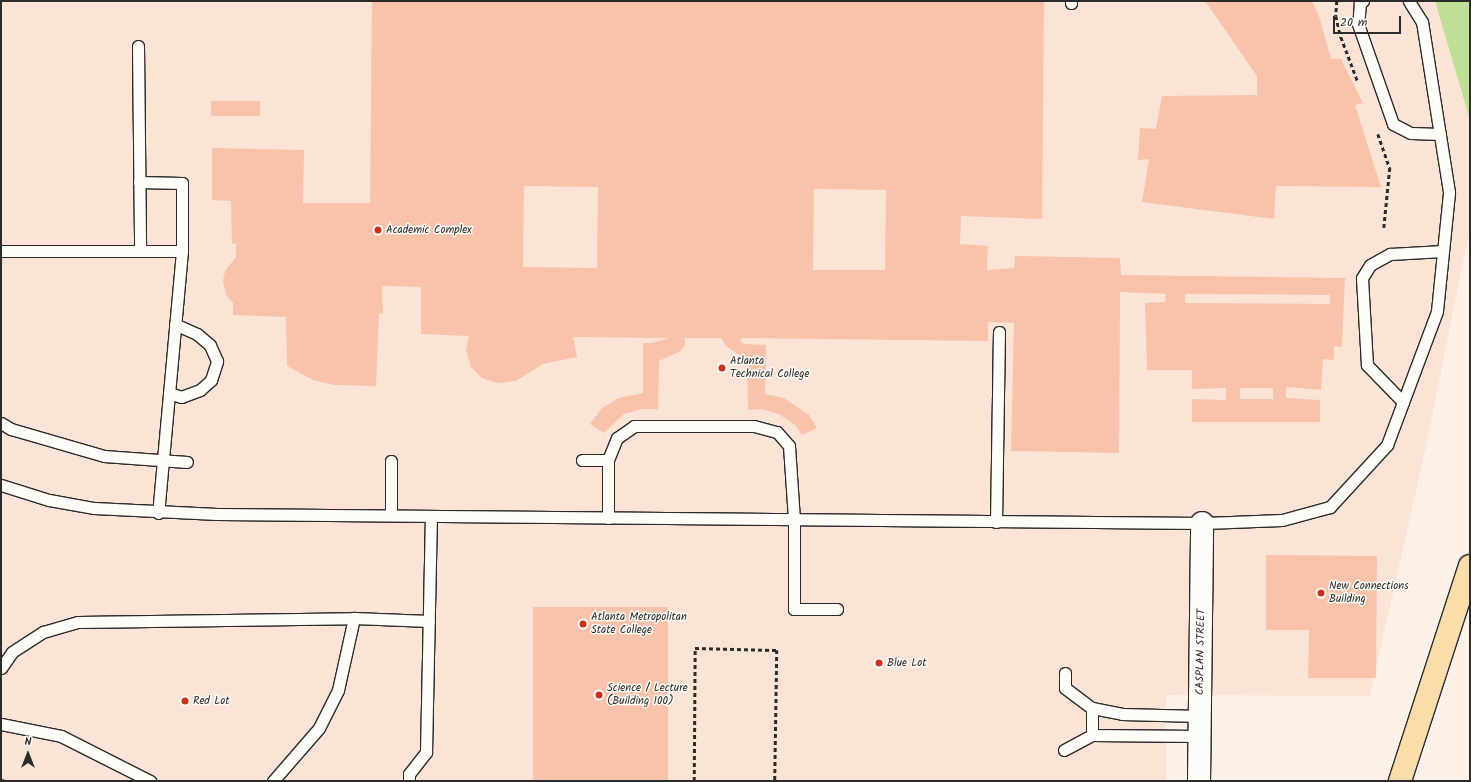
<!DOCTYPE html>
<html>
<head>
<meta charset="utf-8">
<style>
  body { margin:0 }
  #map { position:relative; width:1471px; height:782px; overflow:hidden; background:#fcf1e8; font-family:Kalam,sans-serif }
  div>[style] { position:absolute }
  .built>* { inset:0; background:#fbe3d6 }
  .green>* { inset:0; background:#bfde96 }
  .building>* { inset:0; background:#f9c3ab; transform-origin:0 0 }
  .path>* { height:2.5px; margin-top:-1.25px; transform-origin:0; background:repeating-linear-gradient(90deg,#2b2b2b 0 4px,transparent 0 7px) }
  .roads { filter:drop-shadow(1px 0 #2b2b2b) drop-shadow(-1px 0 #2b2b2b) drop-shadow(0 1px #2b2b2b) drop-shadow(0 -1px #2b2b2b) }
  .service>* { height:11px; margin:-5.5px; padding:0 5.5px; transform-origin:5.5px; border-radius:5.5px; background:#fdfcf7 }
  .minor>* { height:22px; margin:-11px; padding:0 11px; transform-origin:11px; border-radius:11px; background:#fdfcf7 }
  .motorway>* { height:22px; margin:-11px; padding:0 11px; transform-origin:11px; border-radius:11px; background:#fbddab }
  .dots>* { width:11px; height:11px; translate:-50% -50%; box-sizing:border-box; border:2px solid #fdfcf7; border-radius:50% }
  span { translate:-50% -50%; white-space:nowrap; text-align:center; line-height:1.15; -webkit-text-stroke:3px #fdfcf7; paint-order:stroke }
  .poi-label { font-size:11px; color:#2b2b2b }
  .left { translate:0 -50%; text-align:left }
  .street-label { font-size:11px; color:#2b2b2b }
  .frame { position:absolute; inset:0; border:2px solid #2b2b2b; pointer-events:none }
  .north { position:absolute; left:8px; top:734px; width:40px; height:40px; -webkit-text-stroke:3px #fdfcf7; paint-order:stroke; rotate:0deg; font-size:11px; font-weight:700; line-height:16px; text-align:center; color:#2b2b2b }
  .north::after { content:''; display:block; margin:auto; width:14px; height:18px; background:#2b2b2b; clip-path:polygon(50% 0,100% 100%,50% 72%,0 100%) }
  .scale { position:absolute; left:1333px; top:16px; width:68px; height:18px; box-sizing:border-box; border:2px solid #2b2b2b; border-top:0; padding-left:5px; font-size:12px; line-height:14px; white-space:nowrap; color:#2b2b2b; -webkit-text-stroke:3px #fdfcf7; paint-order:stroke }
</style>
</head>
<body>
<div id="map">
  <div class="built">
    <i style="clip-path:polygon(1px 1px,1435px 1px,1469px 117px,1470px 227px,1429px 433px,1370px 696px,1166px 695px,1166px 781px,1px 781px)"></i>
  </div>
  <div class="green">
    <i style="clip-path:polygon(1435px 1px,1470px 1px,1470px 117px,1469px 117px)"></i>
  </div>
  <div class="building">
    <i style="clip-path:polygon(evenodd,372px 1px,1044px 2px,1042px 219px,961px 216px,960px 244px,988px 246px,987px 270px,1014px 268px,1015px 256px,1120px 258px,1121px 275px,1345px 278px,1342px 347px,1334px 346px,1334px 360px,1323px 359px,1321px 390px,1286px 387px,1286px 398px,1320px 400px,1320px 422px,1192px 422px,1192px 399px,1226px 400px,1226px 388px,1192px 389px,1192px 370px,1147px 370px,1145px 303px,1165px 302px,1166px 294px,1120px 292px,1119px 453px,1011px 451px,1014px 323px,988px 322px,988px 341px,742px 338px,740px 341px,745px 344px,766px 345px,765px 394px,784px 398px,809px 415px,817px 428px,802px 435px,795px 425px,779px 414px,762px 409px,748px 410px,747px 360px,726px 346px,721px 338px,685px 338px,685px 345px,679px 352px,659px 361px,658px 409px,642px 409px,624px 414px,604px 433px,590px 424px,602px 408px,619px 398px,643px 393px,643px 343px,652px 343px,669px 338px,573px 337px,577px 357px,543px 364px,516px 381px,497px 383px,482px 378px,471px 367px,466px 350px,469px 336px,421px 334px,421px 287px,382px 286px,383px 314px,379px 313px,376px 386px,334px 385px,313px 380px,287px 366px,286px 317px,233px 315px,233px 303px,226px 295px,223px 281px,225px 271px,236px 257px,236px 243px,232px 244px,231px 201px,212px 200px,212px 148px,304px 150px,303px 203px,370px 203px,372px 1px,524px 186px,598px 187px,597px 268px,523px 267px,524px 186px,372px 1px,814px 189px,886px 190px,885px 270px,813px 270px,814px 189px,372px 1px,1185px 294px,1330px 295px,1330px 304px,1185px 303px,1185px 294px,372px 1px,1240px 388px,1273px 388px,1273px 399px,1240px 399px,1240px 388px)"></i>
    <i style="clip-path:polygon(1205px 1px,1312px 1px,1319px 16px,1331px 59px,1341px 59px,1363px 103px,1355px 105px,1381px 187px,1276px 186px,1274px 219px,1142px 202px,1149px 159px,1138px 160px,1140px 128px,1156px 129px,1162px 96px,1257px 95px,1257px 76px)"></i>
    <i style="left:211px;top:101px;width:49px;height:15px"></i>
    <i style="clip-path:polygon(1266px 555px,1377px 556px,1376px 678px,1308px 678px,1309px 630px,1266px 630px)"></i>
    <i style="left:533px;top:607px;width:135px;height:174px"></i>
  </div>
  <div class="path">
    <i style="left:1337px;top:1px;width:15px;rotate:94deg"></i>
    <i style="left:1336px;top:16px;width:22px;rotate:77deg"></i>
    <i style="left:1341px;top:37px;width:48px;rotate:69.3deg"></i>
    <i style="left:1378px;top:134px;width:36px;rotate:71deg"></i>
    <i style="left:1390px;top:168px;width:60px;rotate:95.7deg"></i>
    <i style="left:1px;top:780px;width:5px;rotate:11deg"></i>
    <i style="left:694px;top:781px;width:133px;rotate:-89.6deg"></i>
    <i style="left:695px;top:648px;width:82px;rotate:1.4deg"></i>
    <i style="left:777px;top:650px;width:131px;rotate:90.9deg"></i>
  </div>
  <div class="roads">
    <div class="service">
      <i style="left:1363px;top:1px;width:4px;rotate:146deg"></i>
      <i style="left:1360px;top:3px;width:21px;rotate:95deg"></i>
      <i style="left:1358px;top:24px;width:106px;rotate:70.7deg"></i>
      <i style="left:1393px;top:124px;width:20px;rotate:27deg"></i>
      <i style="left:1411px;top:133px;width:29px;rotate:2deg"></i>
      <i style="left:1071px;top:3px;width:2px;rotate:-90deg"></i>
      <i style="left:138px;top:46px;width:205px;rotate:89.4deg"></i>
      <i style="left:140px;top:251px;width:42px"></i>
      <i style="left:139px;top:182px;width:43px;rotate:1.3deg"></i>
      <i style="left:182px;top:183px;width:68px;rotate:90deg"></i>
      <i style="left:182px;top:251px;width:263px;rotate:95.2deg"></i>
      <i style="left:1px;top:251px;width:139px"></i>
      <i style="left:169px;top:393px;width:13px;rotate:18deg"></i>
      <i style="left:181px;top:397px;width:20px;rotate:-20deg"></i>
      <i style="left:200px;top:390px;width:15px;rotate:-42deg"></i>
      <i style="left:211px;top:380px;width:20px;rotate:-72deg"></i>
      <i style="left:217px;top:361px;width:17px;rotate:-114deg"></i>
      <i style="left:210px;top:345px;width:17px;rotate:-140deg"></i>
      <i style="left:197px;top:334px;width:24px;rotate:-156deg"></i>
      <i style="left:1403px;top:402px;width:52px;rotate:-134.2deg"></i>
      <i style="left:1367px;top:365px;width:87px;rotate:-93.3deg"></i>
      <i style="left:1362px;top:278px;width:15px;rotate:-58deg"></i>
      <i style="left:1370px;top:265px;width:23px;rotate:-29deg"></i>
      <i style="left:1390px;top:254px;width:53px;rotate:-3.2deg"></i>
      <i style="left:1px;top:423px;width:12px;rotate:31deg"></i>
      <i style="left:11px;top:429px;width:97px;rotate:16.2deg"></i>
      <i style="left:104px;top:456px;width:83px;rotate:4.1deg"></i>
      <i style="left:582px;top:460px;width:26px"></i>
      <i style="left:391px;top:461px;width:54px;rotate:90deg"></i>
      <i style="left:1px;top:485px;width:50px;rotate:17.4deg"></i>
      <i style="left:49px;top:500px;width:46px;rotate:10.1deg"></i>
      <i style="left:94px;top:508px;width:123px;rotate:2.8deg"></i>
      <i style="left:217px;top:514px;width:985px;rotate:0.52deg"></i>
      <i style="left:1202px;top:523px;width:80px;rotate:-2.1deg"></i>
      <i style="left:1282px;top:520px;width:50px;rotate:-15.2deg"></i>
      <i style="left:1330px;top:507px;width:84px;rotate:-47.4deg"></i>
      <i style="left:1387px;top:445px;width:143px;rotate:-69.5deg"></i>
      <i style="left:1437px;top:311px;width:120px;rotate:-84.2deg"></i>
      <i style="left:1449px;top:192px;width:172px;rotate:-99deg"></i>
      <i style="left:1422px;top:22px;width:25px;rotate:-122deg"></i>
      <i style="left:608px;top:518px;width:58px;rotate:-90deg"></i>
      <i style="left:608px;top:460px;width:24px;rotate:-68deg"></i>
      <i style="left:617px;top:438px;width:21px;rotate:-35deg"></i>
      <i style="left:634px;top:426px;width:120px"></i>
      <i style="left:754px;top:426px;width:24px;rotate:15deg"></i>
      <i style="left:777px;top:432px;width:18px;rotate:49deg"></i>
      <i style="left:789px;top:446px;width:74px;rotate:86.1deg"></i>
      <i style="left:794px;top:520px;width:89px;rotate:90deg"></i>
      <i style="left:794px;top:609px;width:43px"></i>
      <i style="left:996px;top:522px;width:190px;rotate:-89.1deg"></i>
      <i style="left:1px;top:668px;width:19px;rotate:-55deg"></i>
      <i style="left:12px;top:652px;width:37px;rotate:-33deg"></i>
      <i style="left:43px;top:632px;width:36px;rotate:-16deg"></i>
      <i style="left:78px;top:622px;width:276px;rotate:-0.8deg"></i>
      <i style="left:354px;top:618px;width:75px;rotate:2.3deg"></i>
      <i style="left:1065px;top:673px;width:15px;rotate:90deg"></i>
      <i style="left:1065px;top:688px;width:34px;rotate:37deg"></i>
      <i style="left:1092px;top:708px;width:31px;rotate:11deg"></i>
      <i style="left:1122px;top:714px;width:78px;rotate:1.5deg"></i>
      <i style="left:1px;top:724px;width:61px;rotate:11.3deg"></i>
      <i style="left:61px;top:736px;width:100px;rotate:26.8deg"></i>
      <i style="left:1092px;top:735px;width:107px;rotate:0.5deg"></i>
      <i style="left:1064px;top:750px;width:32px;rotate:-28deg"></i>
      <i style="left:1092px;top:735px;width:27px;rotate:-90deg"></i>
      <i style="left:273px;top:781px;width:70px;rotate:-49deg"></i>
      <i style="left:319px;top:728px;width:42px;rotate:-63.4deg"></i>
      <i style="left:338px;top:690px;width:74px;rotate:-77.5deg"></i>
      <i style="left:409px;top:781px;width:7px;rotate:-90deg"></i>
      <i style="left:409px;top:774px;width:28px;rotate:-52deg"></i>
      <i style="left:426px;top:752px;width:236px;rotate:-88.8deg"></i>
    </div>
    <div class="minor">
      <i style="left:1199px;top:781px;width:258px;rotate:-89.3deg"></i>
    </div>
    <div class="motorway">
      <i style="left:1400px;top:781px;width:226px;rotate:-72deg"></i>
    </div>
  </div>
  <div class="dots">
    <i style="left:378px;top:230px;background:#c8321e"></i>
    <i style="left:722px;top:368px;background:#c8321e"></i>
    <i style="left:1321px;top:593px;background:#c8321e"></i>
    <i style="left:583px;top:624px;background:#c8321e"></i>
    <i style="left:879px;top:663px;background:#c8321e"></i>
    <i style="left:599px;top:695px;background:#c8321e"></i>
    <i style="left:185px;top:701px;background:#c8321e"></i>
  </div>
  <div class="poi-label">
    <span class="left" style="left:386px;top:230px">Academic Complex</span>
    <span class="left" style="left:730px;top:368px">Atlanta<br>Technical College</span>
    <span class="left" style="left:1329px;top:593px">New Connections<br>Building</span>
    <span class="left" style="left:591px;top:624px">Atlanta Metropolitan<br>State College</span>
    <span class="left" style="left:887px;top:663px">Blue Lot</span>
    <span class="left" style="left:607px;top:695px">Science / Lecture<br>(Building 100)</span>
    <span class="left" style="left:193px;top:701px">Red Lot</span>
  </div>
  <div class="street-label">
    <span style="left:1201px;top:652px;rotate:-89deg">CASPLAN STREET</span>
  </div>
  <div class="frame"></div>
  <div class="north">N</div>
  <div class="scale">20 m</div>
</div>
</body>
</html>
